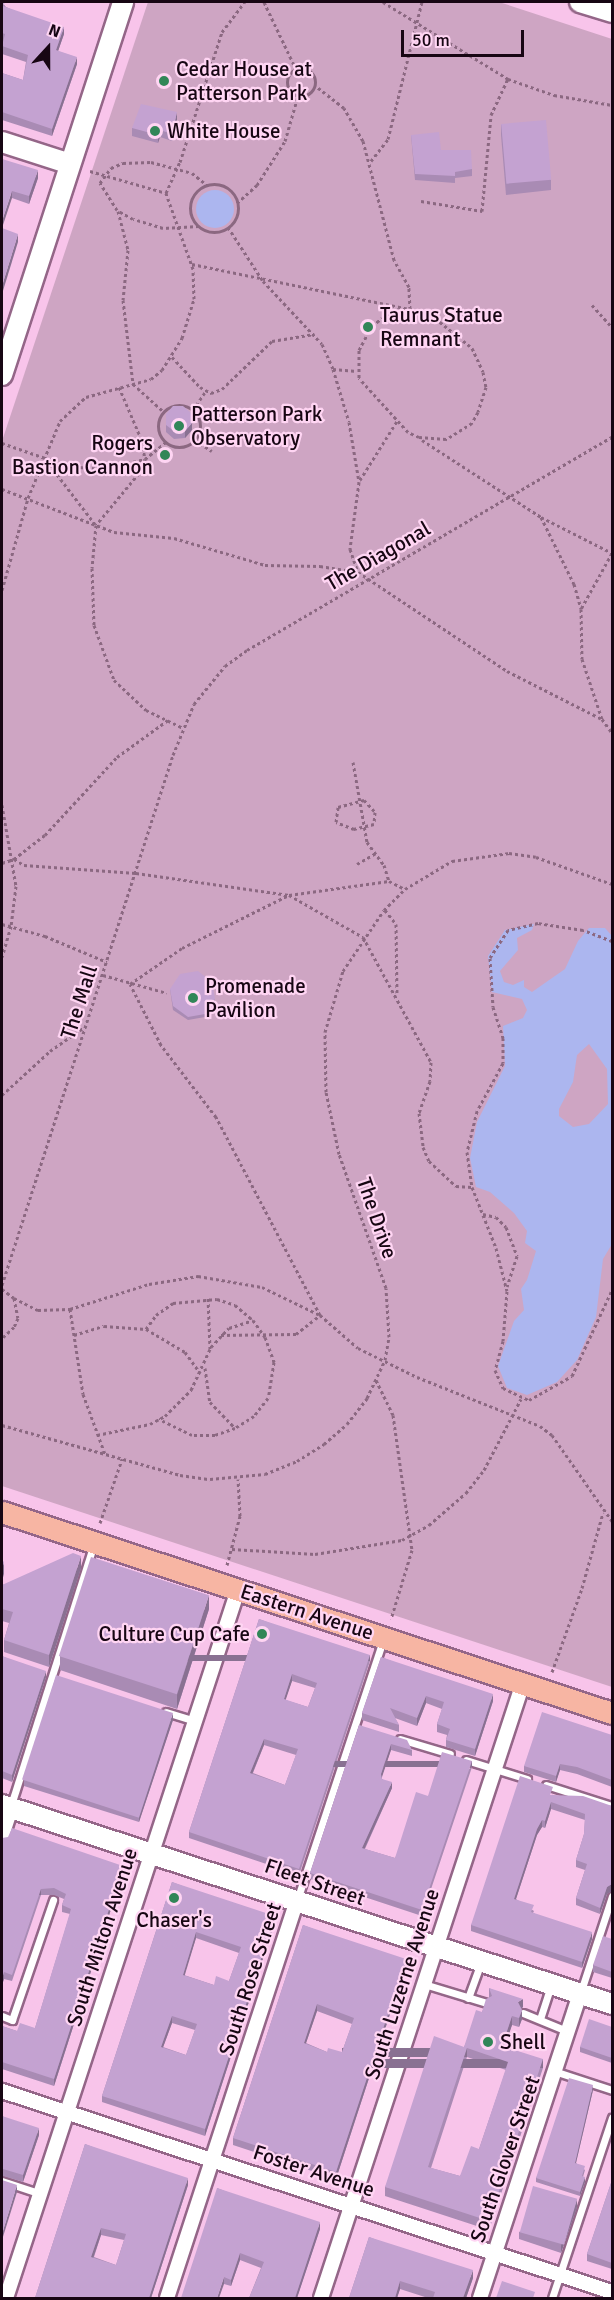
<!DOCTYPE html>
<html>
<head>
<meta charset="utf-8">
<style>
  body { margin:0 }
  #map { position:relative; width:614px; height:2300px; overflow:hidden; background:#f8c4ea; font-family:Signika,sans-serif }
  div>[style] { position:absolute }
  .green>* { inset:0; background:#cea5c3 }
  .water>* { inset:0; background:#acb6ef }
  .round { border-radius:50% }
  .path>* { height:3px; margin-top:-1.5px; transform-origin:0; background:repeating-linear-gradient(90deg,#8b6881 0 3px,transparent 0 6px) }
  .path>.ring { margin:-1.5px; padding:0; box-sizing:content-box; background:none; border:3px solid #8b6881; border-radius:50% }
  .roads { filter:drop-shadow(2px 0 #946688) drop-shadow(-2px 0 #946688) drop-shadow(0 2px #946688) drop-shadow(0 -2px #946688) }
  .lane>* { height:7px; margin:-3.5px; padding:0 3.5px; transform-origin:3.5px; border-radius:3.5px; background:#fff }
  .street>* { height:14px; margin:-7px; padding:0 7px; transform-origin:7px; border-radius:7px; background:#fff }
  .secondary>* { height:20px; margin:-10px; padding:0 10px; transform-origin:10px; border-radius:10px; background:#fff }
  .primary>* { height:21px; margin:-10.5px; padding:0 10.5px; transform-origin:10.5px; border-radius:10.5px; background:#f7b5a3 }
  .wall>* { inset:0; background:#a98bb4 }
  .shaded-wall>* { inset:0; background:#897192; transform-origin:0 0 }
  .building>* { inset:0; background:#c4a2d1; transform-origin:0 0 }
  .dots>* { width:16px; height:16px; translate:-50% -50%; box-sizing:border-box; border:3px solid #ffd5f3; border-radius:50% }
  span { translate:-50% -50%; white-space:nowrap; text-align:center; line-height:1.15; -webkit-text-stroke:4.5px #ffd5f3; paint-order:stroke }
  .poi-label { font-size:21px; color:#170613 }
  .left { translate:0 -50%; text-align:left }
  .right { translate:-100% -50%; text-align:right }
  .street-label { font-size:21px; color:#170613 }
  .frame { position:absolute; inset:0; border:3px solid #170613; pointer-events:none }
  .north { position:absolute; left:18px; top:18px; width:60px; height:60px; -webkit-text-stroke:4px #ffd5f3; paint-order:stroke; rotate:21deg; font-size:16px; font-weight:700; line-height:24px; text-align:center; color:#170613 }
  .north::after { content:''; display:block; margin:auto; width:21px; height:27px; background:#170613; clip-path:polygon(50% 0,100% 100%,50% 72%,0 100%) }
  .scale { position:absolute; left:401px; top:30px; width:123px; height:27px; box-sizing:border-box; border:3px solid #170613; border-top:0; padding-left:8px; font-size:18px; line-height:21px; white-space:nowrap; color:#170613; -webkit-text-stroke:4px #ffd5f3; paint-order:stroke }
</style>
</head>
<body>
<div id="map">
  <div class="green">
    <i style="clip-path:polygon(148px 2px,499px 2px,612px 39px,612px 1687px,2px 1486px,2px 441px)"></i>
  </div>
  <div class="water">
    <i class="round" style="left:196px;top:190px;width:38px;height:38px"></i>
    <i style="clip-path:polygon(evenodd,534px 924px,532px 930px,517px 938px,518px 950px,500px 971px,504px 982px,513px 985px,524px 980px,524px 987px,532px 992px,565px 969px,578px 941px,589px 928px,605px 928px,612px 936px,612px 1244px,603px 1259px,596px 1317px,577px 1360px,557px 1382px,527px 1395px,507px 1388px,498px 1366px,514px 1321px,524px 1310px,521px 1289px,527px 1280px,536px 1251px,525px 1243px,527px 1231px,514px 1213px,490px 1192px,476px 1187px,470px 1158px,477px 1122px,505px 1066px,503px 1026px,523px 1018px,527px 1010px,522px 999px,492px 992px,488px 956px,505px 930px,534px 924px,589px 1044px,607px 1069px,608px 1104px,589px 1124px,573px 1127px,559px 1116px,559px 1109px,573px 1082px,577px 1055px,589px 1044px)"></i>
  </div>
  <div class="path">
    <i style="left:264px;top:2px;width:74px;rotate:64.5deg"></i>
    <i style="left:383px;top:2px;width:147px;rotate:31.6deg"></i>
    <i style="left:508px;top:79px;width:49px;rotate:19.2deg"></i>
    <i style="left:554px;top:95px;width:59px;rotate:9.8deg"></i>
    <i class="ring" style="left:287px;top:68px;width:25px;height:25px"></i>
    <i style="left:371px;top:161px;width:28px;rotate:-52deg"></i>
    <i style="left:388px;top:139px;width:141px;rotate:-76.1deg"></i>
    <i style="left:90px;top:171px;width:79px;rotate:16.1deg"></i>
    <i class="ring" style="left:190px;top:184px;width:45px;height:45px"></i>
    <i style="left:421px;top:201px;width:62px;rotate:9.3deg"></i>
    <i style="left:482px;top:211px;width:96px;rotate:-84.6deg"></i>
    <i style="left:491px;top:115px;width:40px;rotate:-65deg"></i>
    <i style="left:237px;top:203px;width:27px;rotate:-42deg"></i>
    <i style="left:257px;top:185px;width:52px;rotate:-57.5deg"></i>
    <i style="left:285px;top:141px;width:47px;rotate:-73.9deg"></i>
    <i style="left:118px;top:211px;width:40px;rotate:75.6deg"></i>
    <i style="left:128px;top:250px;width:50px;rotate:95.7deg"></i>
    <i style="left:123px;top:300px;width:85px;rotate:83.2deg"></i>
    <i style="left:133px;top:384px;width:40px;rotate:42deg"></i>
    <i style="left:199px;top:226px;width:36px;rotate:177deg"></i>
    <i style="left:163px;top:228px;width:31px;rotate:-163deg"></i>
    <i style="left:133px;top:219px;width:18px;rotate:-151deg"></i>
    <i style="left:117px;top:210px;width:32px;rotate:-122deg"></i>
    <i style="left:100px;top:183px;width:19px;rotate:-54deg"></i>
    <i style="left:111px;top:168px;width:13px;rotate:-23deg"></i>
    <i style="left:123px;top:163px;width:28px;rotate:-2deg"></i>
    <i style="left:151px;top:162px;width:42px;rotate:15deg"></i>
    <i style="left:192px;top:173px;width:19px;rotate:39deg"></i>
    <i style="left:228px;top:227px;width:64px;rotate:57.1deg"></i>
    <i style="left:263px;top:281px;width:86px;rotate:46.9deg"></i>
    <i style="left:322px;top:344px;width:27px;rotate:66deg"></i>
    <i style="left:333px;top:369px;width:55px;rotate:73.2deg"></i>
    <i style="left:349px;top:422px;width:61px;rotate:80.5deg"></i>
    <i style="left:359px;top:482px;width:68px;rotate:97.7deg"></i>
    <i style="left:350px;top:549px;width:24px;rotate:71deg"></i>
    <i style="left:358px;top:572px;width:179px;rotate:33.6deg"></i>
    <i style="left:507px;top:671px;width:106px;rotate:26.8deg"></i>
    <i style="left:192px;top:264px;width:223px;rotate:11.7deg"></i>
    <i style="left:410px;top:309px;width:22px;rotate:-93deg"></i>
    <i style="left:409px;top:287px;width:31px;rotate:-119deg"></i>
    <i style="left:394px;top:260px;width:123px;rotate:-104.6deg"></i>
    <i style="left:363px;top:141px;width:38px;rotate:-120deg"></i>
    <i style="left:344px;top:108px;width:37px;rotate:-142deg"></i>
    <i style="left:592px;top:305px;width:30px;rotate:48deg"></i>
    <i style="left:410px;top:309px;width:27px;rotate:20deg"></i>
    <i style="left:435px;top:318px;width:48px;rotate:39deg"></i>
    <i style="left:472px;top:348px;width:26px;rotate:65deg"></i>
    <i style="left:483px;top:372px;width:15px;rotate:79deg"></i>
    <i style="left:486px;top:387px;width:26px;rotate:108deg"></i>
    <i style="left:478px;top:412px;width:13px;rotate:119deg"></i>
    <i style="left:472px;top:423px;width:31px;rotate:148deg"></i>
    <i style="left:446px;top:439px;width:27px;rotate:-176deg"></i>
    <i style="left:419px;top:437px;width:12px;rotate:-156deg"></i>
    <i style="left:408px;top:432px;width:73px;rotate:-132.2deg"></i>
    <i style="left:359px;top:378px;width:28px;rotate:-90deg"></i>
    <i style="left:359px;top:350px;width:27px;rotate:-62deg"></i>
    <i style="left:372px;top:326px;width:13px;rotate:-39deg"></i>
    <i style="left:382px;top:318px;width:29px;rotate:-18deg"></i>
    <i style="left:172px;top:357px;width:41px;rotate:47deg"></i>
    <i style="left:200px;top:387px;width:13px;rotate:29deg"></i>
    <i style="left:211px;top:393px;width:12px;rotate:-20deg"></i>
    <i style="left:222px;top:389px;width:69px;rotate:-43.8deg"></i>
    <i style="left:272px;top:341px;width:43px;rotate:-9.5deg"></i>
    <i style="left:333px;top:369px;width:24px;rotate:5deg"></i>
    <i style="left:119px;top:387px;width:59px;rotate:66.9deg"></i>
    <i style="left:142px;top:441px;width:18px;rotate:81deg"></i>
    <i style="left:145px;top:459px;width:15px;rotate:113deg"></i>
    <i style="left:139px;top:473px;width:67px;rotate:129.6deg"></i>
    <i style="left:96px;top:525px;width:43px;rotate:95.3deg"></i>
    <i style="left:92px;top:568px;width:57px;rotate:88deg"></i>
    <i style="left:94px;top:625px;width:59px;rotate:70deg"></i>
    <i style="left:114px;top:680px;width:44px;rotate:43.2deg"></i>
    <i style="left:146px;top:710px;width:41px;rotate:25.9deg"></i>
    <i class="ring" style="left:158px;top:405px;width:39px;height:39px"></i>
    <i style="left:193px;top:410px;width:22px;rotate:-56deg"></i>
    <i style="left:195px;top:440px;width:20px;rotate:33deg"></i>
    <i style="left:422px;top:440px;width:142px;rotate:32.9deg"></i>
    <i style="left:541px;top:517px;width:80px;rotate:26.9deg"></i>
    <i style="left:612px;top:553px;width:64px;rotate:119deg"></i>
    <i style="left:2px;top:443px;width:70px;rotate:19.2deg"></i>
    <i style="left:68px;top:466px;width:36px;rotate:5deg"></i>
    <i style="left:104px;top:469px;width:42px;rotate:-13.7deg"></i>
    <i style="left:145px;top:459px;width:26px;rotate:-39deg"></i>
    <i style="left:46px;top:460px;width:81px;rotate:52.6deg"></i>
    <i style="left:360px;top:480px;width:70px;rotate:-57.9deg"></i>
    <i style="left:2px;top:489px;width:120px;rotate:21deg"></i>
    <i style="left:114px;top:532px;width:60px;rotate:5.7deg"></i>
    <i style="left:174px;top:538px;width:95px;rotate:16.5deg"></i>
    <i style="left:265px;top:565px;width:55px;rotate:1deg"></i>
    <i style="left:320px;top:566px;width:38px;rotate:9deg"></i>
    <i style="left:541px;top:517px;width:75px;rotate:63.8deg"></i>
    <i style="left:574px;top:584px;width:26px;rotate:74deg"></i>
    <i style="left:581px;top:609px;width:50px;rotate:88.9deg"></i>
    <i style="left:582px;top:659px;width:63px;rotate:71.6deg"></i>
    <i style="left:602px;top:719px;width:17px;rotate:54deg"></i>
    <i style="left:2px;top:590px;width:96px;rotate:-74.2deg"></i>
    <i style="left:28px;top:498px;width:83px;rotate:-67.4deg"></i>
    <i style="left:60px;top:421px;width:35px;rotate:-43deg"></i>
    <i style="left:86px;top:397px;width:67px;rotate:-15.5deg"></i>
    <i style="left:151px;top:379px;width:14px;rotate:-39deg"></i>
    <i style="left:162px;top:370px;width:38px;rotate:-58deg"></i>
    <i style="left:182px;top:338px;width:41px;rotate:-72.9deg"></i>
    <i style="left:194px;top:299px;width:30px;rotate:-92deg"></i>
    <i style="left:193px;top:269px;width:81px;rotate:-109.6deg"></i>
    <i style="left:166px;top:193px;width:34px;rotate:-66deg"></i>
    <i style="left:180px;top:162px;width:137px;rotate:-72.1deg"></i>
    <i style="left:222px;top:32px;width:38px;rotate:-53deg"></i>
    <i style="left:353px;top:762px;width:81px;rotate:80.1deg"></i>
    <i style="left:367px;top:842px;width:29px;rotate:54deg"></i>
    <i style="left:384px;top:865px;width:17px;rotate:73deg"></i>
    <i style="left:364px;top:800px;width:16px;rotate:47deg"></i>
    <i style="left:375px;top:812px;width:12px;rotate:95deg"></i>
    <i style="left:374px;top:824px;width:21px;rotate:166deg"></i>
    <i style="left:354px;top:829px;width:19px;rotate:-159deg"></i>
    <i style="left:336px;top:822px;width:15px;rotate:-82deg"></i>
    <i style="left:338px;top:807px;width:27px;rotate:-15deg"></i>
    <i style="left:2px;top:805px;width:82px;rotate:80.2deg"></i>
    <i style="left:16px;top:886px;width:40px;rotate:97.1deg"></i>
    <i style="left:11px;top:926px;width:32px;rotate:106deg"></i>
    <i style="left:14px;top:859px;width:12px;rotate:31deg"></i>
    <i style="left:24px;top:865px;width:112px;rotate:4.1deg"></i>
    <i style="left:136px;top:873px;width:155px;rotate:8.2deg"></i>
    <i style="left:289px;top:895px;width:101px;rotate:-8deg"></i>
    <i style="left:389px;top:881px;width:18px;rotate:27deg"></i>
    <i style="left:2px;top:863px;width:13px;rotate:-18deg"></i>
    <i style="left:14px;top:859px;width:39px;rotate:-38deg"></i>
    <i style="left:45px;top:835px;width:106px;rotate:-47.3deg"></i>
    <i style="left:117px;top:757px;width:63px;rotate:-36deg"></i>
    <i style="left:357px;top:864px;width:22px;rotate:-30deg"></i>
    <i style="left:385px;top:910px;width:18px;rotate:52deg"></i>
    <i style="left:396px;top:924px;width:69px;rotate:89.2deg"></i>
    <i style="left:2px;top:924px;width:45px;rotate:15.6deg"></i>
    <i style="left:45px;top:936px;width:67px;rotate:22.8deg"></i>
    <i style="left:612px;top:941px;width:31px;rotate:-159deg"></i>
    <i style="left:583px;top:930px;width:46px;rotate:-171.2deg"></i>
    <i style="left:538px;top:923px;width:31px;rotate:167deg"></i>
    <i style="left:508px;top:930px;width:33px;rotate:123deg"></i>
    <i style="left:490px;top:958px;width:49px;rotate:86.5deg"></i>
    <i style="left:493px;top:1007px;width:33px;rotate:72deg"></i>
    <i style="left:503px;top:1038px;width:25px;rotate:90deg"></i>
    <i style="left:503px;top:1063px;width:55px;rotate:118.4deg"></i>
    <i style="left:477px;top:1111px;width:42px;rotate:103.7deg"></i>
    <i style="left:467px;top:1152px;width:35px;rotate:82deg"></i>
    <i style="left:472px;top:1187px;width:66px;rotate:68.5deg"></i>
    <i style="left:496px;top:1248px;width:44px;rotate:75.7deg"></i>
    <i style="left:507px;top:1291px;width:50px;rotate:94.6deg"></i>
    <i style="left:503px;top:1341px;width:30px;rotate:105deg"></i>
    <i style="left:495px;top:1370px;width:20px;rotate:66deg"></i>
    <i style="left:503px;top:1388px;width:29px;rotate:25deg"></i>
    <i style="left:529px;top:1400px;width:49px;rotate:-29.2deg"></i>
    <i style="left:572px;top:1376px;width:95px;rotate:-65.1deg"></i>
    <i style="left:103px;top:975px;width:66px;rotate:15.7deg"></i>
    <i style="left:2px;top:1095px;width:65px;rotate:-42.5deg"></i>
    <i style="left:50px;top:1051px;width:44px;rotate:-34.8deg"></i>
    <i style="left:483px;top:1214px;width:13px;rotate:13deg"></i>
    <i style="left:496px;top:1217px;width:14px;rotate:45deg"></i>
    <i style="left:506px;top:1227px;width:31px;rotate:69deg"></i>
    <i style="left:517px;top:1256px;width:32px;rotate:108deg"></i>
    <i style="left:2px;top:1285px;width:557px;rotate:-72.12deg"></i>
    <i style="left:173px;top:755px;width:55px;rotate:-67.6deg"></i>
    <i style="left:194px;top:704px;width:49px;rotate:-50.8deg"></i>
    <i style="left:225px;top:666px;width:27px;rotate:-36deg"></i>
    <i style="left:247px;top:650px;width:423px;rotate:-30.3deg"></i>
    <i style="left:2px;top:1289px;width:15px;rotate:37deg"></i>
    <i style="left:14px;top:1298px;width:20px;rotate:79deg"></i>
    <i style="left:18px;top:1318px;width:10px;rotate:114deg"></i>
    <i style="left:14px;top:1327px;width:16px;rotate:137deg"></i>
    <i style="left:14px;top:1298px;width:27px;rotate:27deg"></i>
    <i style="left:38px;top:1310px;width:32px;rotate:-2deg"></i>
    <i style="left:70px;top:1309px;width:83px;rotate:-17.6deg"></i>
    <i style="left:149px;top:1284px;width:50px;rotate:-9.3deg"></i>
    <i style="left:198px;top:1276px;width:65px;rotate:9.8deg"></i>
    <i style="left:262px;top:1287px;width:64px;rotate:25.8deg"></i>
    <i style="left:320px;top:1315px;width:50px;rotate:41deg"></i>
    <i style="left:358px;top:1348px;width:66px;rotate:26.2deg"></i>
    <i style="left:417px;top:1377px;width:132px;rotate:21.7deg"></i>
    <i style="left:540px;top:1426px;width:15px;rotate:37deg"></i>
    <i style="left:552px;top:1435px;width:105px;rotate:55.1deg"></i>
    <i style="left:70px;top:1309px;width:86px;rotate:81.3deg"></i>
    <i style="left:83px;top:1394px;width:64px;rotate:69.9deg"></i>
    <i style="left:146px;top:1329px;width:17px;rotate:-54deg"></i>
    <i style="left:156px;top:1315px;width:21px;rotate:-35deg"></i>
    <i style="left:173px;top:1303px;width:44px;rotate:-5.2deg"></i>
    <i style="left:217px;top:1299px;width:19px;rotate:18deg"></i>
    <i style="left:235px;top:1305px;width:23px;rotate:40deg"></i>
    <i style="left:253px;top:1320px;width:21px;rotate:55deg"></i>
    <i style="left:265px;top:1337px;width:27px;rotate:70deg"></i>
    <i style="left:274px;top:1362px;width:36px;rotate:99deg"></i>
    <i style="left:268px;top:1398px;width:23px;rotate:128deg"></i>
    <i style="left:254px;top:1416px;width:22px;rotate:148deg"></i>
    <i style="left:235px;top:1428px;width:21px;rotate:161deg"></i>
    <i style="left:215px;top:1435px;width:23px;rotate:180deg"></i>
    <i style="left:192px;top:1435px;width:37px;rotate:-154deg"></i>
    <i style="left:74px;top:1335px;width:31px;rotate:-17deg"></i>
    <i style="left:104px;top:1326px;width:42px;rotate:4.1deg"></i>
    <i style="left:146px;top:1329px;width:45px;rotate:30.5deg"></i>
    <i style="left:185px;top:1352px;width:26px;rotate:54deg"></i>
    <i style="left:221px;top:1335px;width:75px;rotate:-0.8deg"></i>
    <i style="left:296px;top:1334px;width:31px;rotate:-38deg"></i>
    <i style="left:320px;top:1315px;width:224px;rotate:-117.7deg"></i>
    <i style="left:216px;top:1117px;width:91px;rotate:-127.4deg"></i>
    <i style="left:161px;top:1045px;width:68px;rotate:-116.9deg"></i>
    <i style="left:130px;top:984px;width:63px;rotate:-34.7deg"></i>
    <i style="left:182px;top:948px;width:119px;rotate:-26.4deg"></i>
    <i style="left:289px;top:895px;width:85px;rotate:29.6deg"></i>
    <i style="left:363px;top:937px;width:142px;rotate:61.5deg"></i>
    <i style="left:431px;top:1062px;width:19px;rotate:93deg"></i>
    <i style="left:430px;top:1081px;width:34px;rotate:109deg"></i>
    <i style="left:419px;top:1113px;width:34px;rotate:83deg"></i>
    <i style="left:423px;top:1147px;width:15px;rotate:67deg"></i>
    <i style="left:429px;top:1161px;width:37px;rotate:43deg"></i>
    <i style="left:456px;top:1186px;width:16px;rotate:4deg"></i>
    <i style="left:211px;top:1347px;width:26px;rotate:-47deg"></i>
    <i style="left:229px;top:1328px;width:25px;rotate:-18deg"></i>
    <i style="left:205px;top:1368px;width:34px;rotate:82deg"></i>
    <i style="left:210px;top:1402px;width:36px;rotate:46deg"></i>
    <i style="left:376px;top:1380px;width:39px;rotate:64deg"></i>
    <i style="left:393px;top:1415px;width:136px;rotate:82deg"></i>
    <i style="left:412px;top:1550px;width:72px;rotate:106.9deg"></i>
    <i style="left:2px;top:1425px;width:185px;rotate:15.7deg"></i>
    <i style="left:180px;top:1475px;width:30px;rotate:8deg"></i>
    <i style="left:210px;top:1479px;width:55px;rotate:-5.2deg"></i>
    <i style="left:265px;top:1474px;width:35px;rotate:-22deg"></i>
    <i style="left:297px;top:1461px;width:32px;rotate:-32deg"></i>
    <i style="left:324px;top:1444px;width:30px;rotate:-41deg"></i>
    <i style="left:347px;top:1424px;width:33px;rotate:-52deg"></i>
    <i style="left:367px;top:1398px;width:42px;rotate:-64.7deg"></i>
    <i style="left:385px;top:1360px;width:23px;rotate:-80deg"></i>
    <i style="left:389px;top:1337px;width:49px;rotate:-93.5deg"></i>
    <i style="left:386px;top:1288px;width:142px;rotate:-109.3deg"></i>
    <i style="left:339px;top:1154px;width:63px;rotate:-101.8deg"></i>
    <i style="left:326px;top:1092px;width:60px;rotate:-91deg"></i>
    <i style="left:325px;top:1032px;width:64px;rotate:-73.6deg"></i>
    <i style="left:343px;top:971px;width:73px;rotate:-56.1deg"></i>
    <i style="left:384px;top:910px;width:30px;rotate:-45deg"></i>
    <i style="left:405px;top:889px;width:55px;rotate:-30.8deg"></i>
    <i style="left:452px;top:861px;width:58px;rotate:-8deg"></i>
    <i style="left:509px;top:853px;width:27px;rotate:8deg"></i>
    <i style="left:536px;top:857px;width:81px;rotate:19.6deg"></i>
    <i style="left:97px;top:1435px;width:54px;rotate:-11.7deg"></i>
    <i style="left:150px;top:1424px;width:17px;rotate:-28deg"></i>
    <i style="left:165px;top:1416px;width:37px;rotate:-45deg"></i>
    <i style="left:191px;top:1390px;width:45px;rotate:-65.1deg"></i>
    <i style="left:210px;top:1349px;width:51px;rotate:-92.2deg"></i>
    <i style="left:100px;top:1523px;width:68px;rotate:-71deg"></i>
    <i style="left:232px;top:1549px;width:83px;rotate:3.4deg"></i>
    <i style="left:315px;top:1554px;width:88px;rotate:-9.1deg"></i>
    <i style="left:402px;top:1540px;width:31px;rotate:-29deg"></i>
    <i style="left:429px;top:1525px;width:49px;rotate:-40.9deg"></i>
    <i style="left:466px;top:1493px;width:29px;rotate:-52deg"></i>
    <i style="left:484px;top:1470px;width:80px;rotate:-62.5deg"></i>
    <i style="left:227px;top:1565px;width:51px;rotate:-75.1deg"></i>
    <i style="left:240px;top:1516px;width:37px;rotate:-93deg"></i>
    <i style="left:552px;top:1672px;width:89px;rotate:-70.3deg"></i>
    <i style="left:582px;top:1588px;width:78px;rotate:-74.4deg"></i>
  </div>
  <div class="roads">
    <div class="lane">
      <i style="left:166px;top:1712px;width:30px;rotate:17deg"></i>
      <i style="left:400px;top:1739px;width:52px;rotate:16.7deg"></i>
      <i style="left:466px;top:1760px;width:64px;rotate:17.3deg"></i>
      <i style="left:546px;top:1785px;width:69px;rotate:17.7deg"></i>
      <i style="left:11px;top:1805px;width:274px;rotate:-72.4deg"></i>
      <i style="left:297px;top:1900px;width:274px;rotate:-71.7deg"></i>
      <i style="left:424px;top:1984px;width:66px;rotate:16.8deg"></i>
      <i style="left:581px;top:1991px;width:100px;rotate:-71.9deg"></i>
      <i style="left:468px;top:1998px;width:37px;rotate:-70deg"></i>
      <i style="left:523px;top:2013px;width:48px;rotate:22.2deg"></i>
      <i style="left:2px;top:2016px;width:11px;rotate:22deg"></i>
      <i style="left:12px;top:2020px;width:127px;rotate:-71.1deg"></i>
      <i style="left:540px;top:2019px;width:36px;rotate:-72deg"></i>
      <i style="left:557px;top:2072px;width:58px;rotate:18.1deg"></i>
      <i style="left:2px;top:2181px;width:41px;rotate:18.4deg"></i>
      <i style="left:552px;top:2298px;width:190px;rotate:-71.6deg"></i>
    </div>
    <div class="street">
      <i style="left:2px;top:1836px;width:29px;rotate:-72deg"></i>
      <i style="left:2px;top:2091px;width:642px;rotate:18.24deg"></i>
      <i style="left:6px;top:2298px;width:745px;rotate:-71.86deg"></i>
      <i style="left:167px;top:2298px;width:418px;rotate:-71.9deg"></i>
      <i style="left:321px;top:2298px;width:647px;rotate:-71.82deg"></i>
      <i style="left:480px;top:2298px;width:320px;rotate:-71.8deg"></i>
    </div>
    <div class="secondary">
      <i style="left:580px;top:2px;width:34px;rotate:17deg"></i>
      <i style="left:2px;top:142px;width:71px;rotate:17.9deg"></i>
      <i style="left:2px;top:375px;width:392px;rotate:-72deg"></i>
      <i style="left:2px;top:1805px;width:642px;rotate:18.07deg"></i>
    </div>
    <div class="primary">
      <i style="left:2px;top:1512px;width:642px;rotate:18.24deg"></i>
    </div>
  </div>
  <div class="wall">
    <i style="clip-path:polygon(2px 2px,6px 7px,64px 34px,58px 51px,77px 64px,52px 136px,2px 120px,2px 73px,23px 80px,26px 62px,2px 54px,2px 44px,3px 41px,2px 40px)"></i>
    <i style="clip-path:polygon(177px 120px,172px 141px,160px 137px,158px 143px,132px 136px,132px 128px)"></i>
    <i style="clip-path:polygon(501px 124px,551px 180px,551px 190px,506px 195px,501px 135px)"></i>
    <i style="clip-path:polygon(411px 135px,441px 150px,472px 169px,472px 176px,455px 178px,455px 183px,415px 180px)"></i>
    <i style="clip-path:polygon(2px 159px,38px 178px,29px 204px,12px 198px)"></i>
    <i style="clip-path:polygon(166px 414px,192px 430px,185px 438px,174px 439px,166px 432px)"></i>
    <i style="clip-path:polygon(170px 989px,215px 1003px,205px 1017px,188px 1020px,173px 1010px)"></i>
    <i style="clip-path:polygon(81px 1568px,49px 1667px,4px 1652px,4px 1640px,9px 1623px,2px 1621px,2px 1585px)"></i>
    <i style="clip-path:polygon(209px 1609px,177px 1709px,60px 1670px,60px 1656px)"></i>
    <i style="clip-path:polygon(evenodd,259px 1619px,370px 1661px,299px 1875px,189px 1838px,189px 1832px,259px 1619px,292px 1681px,315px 1688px,308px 1707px,285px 1700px,292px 1681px,259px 1619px,264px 1745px,296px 1755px,285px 1785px,253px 1773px,264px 1745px)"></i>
    <i style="clip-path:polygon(2px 1656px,46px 1677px,12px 1782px,2px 1778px)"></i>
    <i style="clip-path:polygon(381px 1657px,493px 1701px,475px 1756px,446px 1747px,446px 1740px,447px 1735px,437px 1732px,437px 1724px,442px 1709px,426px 1703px,417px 1726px,395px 1718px,399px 1725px,399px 1732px,362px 1720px,362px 1713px)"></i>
    <i style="clip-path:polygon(173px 1720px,139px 1822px,24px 1786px,24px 1780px)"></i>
    <i style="clip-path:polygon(359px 1725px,412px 1750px,412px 1756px,391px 1750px,381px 1778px,392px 1788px,365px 1849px,395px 1858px,428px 1796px,472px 1767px,422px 1916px,310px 1879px,310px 1873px)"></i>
    <i style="clip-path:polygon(612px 1735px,612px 1787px,577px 1774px,560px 1770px,556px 1782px,524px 1772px,524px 1766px)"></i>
    <i style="clip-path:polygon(553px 1793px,552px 1795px,612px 1806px,612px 1891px,607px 1894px,600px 1914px,576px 1905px,576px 1898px,585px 1870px,576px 1867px,576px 1860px,584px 1834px,585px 1820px,551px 1809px,545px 1828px,542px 1827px,537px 1835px,516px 1899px,534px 1911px,533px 1913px,592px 1939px,582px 1968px,471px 1931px,471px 1925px)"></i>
    <i style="clip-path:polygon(2px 1838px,123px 1872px,54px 2086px,2px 2069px,2px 2026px,17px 2031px,35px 2028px,70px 1914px,62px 1912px,62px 1905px,64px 1899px,54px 1895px,41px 1895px,12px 1981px,4px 1979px,2px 1985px)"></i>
    <i style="clip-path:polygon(evenodd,172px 1882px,275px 1922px,205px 2136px,102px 2102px,102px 2096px,172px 1882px,196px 1938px,239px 1953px,229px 1981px,214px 1985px,184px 1975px,196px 1938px,172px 1882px,172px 2023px,195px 2030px,186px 2055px,163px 2047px,172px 2023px)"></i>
    <i style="clip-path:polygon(evenodd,303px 1925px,406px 1965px,336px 2179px,233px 2145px,233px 2138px,303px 1925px,317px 2011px,352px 2024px,342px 2052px,327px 2052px,306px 2043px,317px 2011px)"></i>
    <i style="clip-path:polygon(612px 1939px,612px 1978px,593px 1972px,593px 1965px)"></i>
    <i style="clip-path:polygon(evenodd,489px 1988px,523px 2007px,521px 2009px,522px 2019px,519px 2027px,512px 2025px,504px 2047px,543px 2068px,489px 2230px,385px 2196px,385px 2187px,464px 2047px,489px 1998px,489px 1988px,467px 2057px,506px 2070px,479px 2149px,460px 2176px,431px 2168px,467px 2057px)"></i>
    <i style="clip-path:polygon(612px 2027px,612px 2063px,580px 2052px,580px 2047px)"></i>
    <i style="clip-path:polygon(593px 2090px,576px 2163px,585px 2170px,583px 2177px,585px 2182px,580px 2196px,536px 2182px,536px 2178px)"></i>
    <i style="clip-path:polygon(2px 2116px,39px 2135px,23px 2182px,3px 2176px)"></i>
    <i style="clip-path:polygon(evenodd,85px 2144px,188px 2185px,151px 2298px,35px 2298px,85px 2144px,101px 2235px,124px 2240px,116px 2265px,94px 2257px,101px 2235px)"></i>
    <i style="clip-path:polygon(612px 2180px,612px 2269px,587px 2261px,587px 2254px)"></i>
    <i style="clip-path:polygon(217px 2188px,320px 2229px,297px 2298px,249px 2298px,261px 2268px,240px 2260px,231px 2286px,224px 2284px)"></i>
    <i style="clip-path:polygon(577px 2207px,561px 2253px,519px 2239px,519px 2232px)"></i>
    <i style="clip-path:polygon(369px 2237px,473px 2278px,466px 2298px,428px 2298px,400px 2289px,397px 2298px,349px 2298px)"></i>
  </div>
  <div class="shaded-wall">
    <i style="clip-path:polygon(64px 27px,64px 34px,56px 57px,56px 50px)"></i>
    <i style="clip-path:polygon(77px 57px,77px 64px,52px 136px,52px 129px)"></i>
    <i style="clip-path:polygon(177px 112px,177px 120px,172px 141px,172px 134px)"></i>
    <i style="clip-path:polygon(160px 130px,160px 137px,158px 143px,158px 135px)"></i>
    <i style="clip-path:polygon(38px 170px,38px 178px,29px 204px,29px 196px)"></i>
    <i style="clip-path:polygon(12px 191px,12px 198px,2px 228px,2px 221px)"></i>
    <i style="clip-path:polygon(18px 234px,18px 242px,2px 294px,2px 286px)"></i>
    <i style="clip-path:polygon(192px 423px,192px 430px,185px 438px,185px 431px)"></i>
    <i style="clip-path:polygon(215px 999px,215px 1003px,205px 1017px,205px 1014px)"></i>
    <i style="clip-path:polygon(81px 1556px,81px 1568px,49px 1667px,49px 1655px)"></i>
    <i style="clip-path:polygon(4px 1562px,4px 1574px,2px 1581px,2px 1569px)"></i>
    <i style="clip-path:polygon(209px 1595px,209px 1609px,177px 1709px,177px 1695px)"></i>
    <i style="left:370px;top:1655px;width:6px;height:225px;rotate:90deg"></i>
    <i style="clip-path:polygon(46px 1671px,46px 1677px,12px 1782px,12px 1775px)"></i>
    <i style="clip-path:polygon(292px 1674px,292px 1681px,284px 1705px,284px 1699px)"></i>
    <i style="clip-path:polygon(493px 1694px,493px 1701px,475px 1756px,475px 1749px)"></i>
    <i style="clip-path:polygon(426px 1696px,426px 1703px,417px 1726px,417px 1718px)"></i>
    <i style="clip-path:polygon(173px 1713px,173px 1720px,139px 1822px,139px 1816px)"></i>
    <i style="clip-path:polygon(264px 1739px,264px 1745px,250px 1779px,250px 1773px)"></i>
    <i style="clip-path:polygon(391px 1744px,391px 1750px,381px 1780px,381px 1774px)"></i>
    <i style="left:472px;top:1761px;width:6px;height:157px;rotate:90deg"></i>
    <i style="clip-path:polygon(560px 1764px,560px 1770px,556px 1782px,556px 1776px)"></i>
    <i style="clip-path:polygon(392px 1782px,392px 1788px,362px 1854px,362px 1848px)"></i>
    <i style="clip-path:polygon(551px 1802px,551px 1809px,545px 1828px,545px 1821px)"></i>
    <i style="clip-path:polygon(542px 1820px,542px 1827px,537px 1835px,514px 1905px,514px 1899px,537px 1829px)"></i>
    <i style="clip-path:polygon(123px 1866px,123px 1872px,54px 2086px,54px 2079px)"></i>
    <i style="clip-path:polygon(612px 1884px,612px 1891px,607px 1894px,600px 1914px,600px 1908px,607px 1887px)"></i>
    <i style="left:41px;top:1889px;width:6px;height:91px;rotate:90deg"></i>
    <i style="clip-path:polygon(275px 1916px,275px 1922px,205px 2136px,205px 2129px)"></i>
    <i style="clip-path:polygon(196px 1932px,196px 1938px,183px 1981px,183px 1975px)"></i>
    <i style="clip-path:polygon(592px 1932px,592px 1939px,582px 1968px,582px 1962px)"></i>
    <i style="clip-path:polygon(406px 1959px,406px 1965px,336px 2179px,336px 2172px)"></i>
    <i style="clip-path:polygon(4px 1972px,4px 1979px,2px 1985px,2px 1979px)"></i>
    <i style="clip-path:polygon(523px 1999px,523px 2007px,518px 2011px,518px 2002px)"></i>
    <i style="clip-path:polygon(317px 2004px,317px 2011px,304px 2049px,304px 2043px)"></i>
    <i style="clip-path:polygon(522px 2010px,522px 2019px,519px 2027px,519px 2018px)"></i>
    <i style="clip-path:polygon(172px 2016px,172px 2023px,161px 2053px,161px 2047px)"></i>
    <i style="clip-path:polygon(512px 2016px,512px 2025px,502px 2055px,502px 2046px)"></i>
    <i style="left:467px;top:2048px;width:9px;height:125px;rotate:90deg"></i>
    <i style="left:543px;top:2059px;width:9px;height:171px;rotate:90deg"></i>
    <i style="clip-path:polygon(593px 2085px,593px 2090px,575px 2167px,575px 2163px)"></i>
    <i style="clip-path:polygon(39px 2128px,39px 2135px,23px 2182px,23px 2175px)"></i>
    <i style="clip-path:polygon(585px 2177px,585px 2182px,580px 2196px,580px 2192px)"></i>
    <i style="clip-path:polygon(188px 2178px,188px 2185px,151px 2298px,149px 2298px)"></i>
    <i style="clip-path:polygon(17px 2185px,17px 2192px,2px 2240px,2px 2234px)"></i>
    <i style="clip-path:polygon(577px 2199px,577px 2207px,561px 2253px,561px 2246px)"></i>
    <i style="clip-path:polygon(320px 2222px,320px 2229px,297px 2298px,295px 2298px)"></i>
    <i style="clip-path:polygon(101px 2228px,101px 2235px,91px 2264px,91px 2257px)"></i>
    <i style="clip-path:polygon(240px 2253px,240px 2260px,231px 2286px,231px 2280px)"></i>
    <i style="clip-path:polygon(473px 2270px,473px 2278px,466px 2298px,463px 2298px)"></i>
    <i style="clip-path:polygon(224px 2277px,224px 2284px,219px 2298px,217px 2298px)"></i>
    <i style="clip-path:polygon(400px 2281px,400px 2289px,397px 2298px,395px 2298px)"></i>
  </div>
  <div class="building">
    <i style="clip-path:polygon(2px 2px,5px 2px,3px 6px,64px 27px,56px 50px,77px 57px,52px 129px,2px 112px,2px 73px,23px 80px,28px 55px,2px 46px,5px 34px,2px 33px)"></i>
    <i style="clip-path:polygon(141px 104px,177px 112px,172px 134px,160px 130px,158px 135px,132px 128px)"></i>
    <i style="left:546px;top:120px;width:60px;height:45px;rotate:85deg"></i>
    <i style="clip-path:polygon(439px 132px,441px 150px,471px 150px,472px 169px,455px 172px,455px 176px,415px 174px,411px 135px)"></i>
    <i style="clip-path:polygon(2px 159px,38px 170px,29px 196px,12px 191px,2px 221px)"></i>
    <i style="clip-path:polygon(2px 228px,18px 234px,2px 286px)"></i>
    <i style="clip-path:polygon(173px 406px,183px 406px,191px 413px,192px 423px,185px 431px,174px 431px,166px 425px,166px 414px)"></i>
    <i style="clip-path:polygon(198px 971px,212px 982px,215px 999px,205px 1014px,188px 1017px,173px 1006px,170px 989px,180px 974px)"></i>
    <i style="clip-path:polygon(73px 1553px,81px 1556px,49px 1655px,4px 1640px,13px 1612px,2px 1609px,2px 1585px)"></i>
    <i style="left:91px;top:1557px;width:124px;height:104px;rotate:18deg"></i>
    <i style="clip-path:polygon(2px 1560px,4px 1562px,2px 1569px)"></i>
    <i style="clip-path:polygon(evenodd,259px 1619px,370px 1655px,299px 1869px,189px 1832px,259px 1619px,292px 1674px,317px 1683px,308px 1707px,284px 1699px,292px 1674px,259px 1619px,264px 1739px,298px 1749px,285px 1785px,250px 1773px,264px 1739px)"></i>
    <i style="clip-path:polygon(2px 1656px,46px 1671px,12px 1775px,2px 1771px)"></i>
    <i style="clip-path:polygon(381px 1657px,493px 1694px,475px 1749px,446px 1740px,450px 1729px,437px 1724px,444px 1702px,426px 1696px,417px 1718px,390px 1708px,399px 1725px,362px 1713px)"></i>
    <i style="left:56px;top:1675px;width:123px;height:110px;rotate:18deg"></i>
    <i style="clip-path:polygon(542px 1712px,612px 1735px,612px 1780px,577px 1767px,560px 1764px,556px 1776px,524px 1766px)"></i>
    <i style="clip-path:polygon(359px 1725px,407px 1740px,412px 1750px,391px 1744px,381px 1774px,382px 1779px,392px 1782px,362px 1848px,395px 1858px,416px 1792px,428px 1796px,442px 1752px,472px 1761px,422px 1910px,310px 1873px)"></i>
    <i style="clip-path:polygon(520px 1776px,553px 1787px,550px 1795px,583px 1796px,612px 1806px,612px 1884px,607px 1887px,600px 1908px,576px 1898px,587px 1864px,576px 1860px,584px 1834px,585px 1814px,551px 1802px,545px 1821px,542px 1820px,537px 1829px,514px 1899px,534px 1905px,531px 1912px,592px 1932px,582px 1962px,471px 1925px)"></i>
    <i style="clip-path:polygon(12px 1828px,123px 1866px,54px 2079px,2px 2062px,2px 2026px,17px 2031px,20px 2023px,35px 2028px,71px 1909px,62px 1905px,66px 1894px,54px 1888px,41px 1889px,12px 1975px,4px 1972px,2px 1979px,2px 1838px,8px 1837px)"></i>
    <i style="clip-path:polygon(evenodd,172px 1882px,275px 1916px,205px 2129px,102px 2096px,172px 1882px,196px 1932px,241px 1947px,229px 1981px,216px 1976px,214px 1985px,183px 1975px,196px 1932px,172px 1882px,172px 2016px,197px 2024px,186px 2055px,161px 2047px,172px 2016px)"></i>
    <i style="clip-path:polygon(evenodd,303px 1925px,406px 1959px,336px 2172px,233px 2138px,303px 1925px,317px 2004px,354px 2018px,342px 2052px,328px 2048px,327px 2052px,304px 2043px,317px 2004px)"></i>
    <i style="clip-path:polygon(603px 1936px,612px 1939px,612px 1972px,593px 1965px)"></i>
    <i style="clip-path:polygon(evenodd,489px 1988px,523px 1999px,518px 2002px,522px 2010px,519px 2018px,512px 2016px,502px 2046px,543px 2059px,489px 2221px,385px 2187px,434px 2036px,464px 2047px,476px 2010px,482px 2012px,486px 1999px,492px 1996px,489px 1988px,467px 2048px,508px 2062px,479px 2149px,471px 2146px,460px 2176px,428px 2167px,467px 2048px)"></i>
    <i style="clip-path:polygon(589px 2019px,612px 2027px,612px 2058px,580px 2047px)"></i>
    <i style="clip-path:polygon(569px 2078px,593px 2085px,575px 2163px,585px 2166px,582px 2176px,585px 2177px,580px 2192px,536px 2178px)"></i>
    <i style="clip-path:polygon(2px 2116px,39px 2128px,23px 2175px,3px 2169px,2px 2170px)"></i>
    <i style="clip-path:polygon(evenodd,85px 2144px,188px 2178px,149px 2298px,35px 2298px,85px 2144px,101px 2228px,126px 2234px,116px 2265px,91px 2257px,101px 2228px)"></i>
    <i style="clip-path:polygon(2px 2180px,17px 2185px,2px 2234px)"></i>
    <i style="clip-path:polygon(612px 2180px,612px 2263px,587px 2254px)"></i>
    <i style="left:533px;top:2186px;width:46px;height:48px;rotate:16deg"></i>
    <i style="clip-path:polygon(217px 2188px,320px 2222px,295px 2298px,249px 2298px,264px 2262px,240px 2253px,231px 2280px,224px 2277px,217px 2298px,181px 2298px)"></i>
    <i style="clip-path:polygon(369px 2237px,473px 2270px,463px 2298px,433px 2298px,435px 2292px,400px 2281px,395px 2298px,349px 2298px)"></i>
    <i style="clip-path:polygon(502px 2281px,535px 2292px,533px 2298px,496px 2298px)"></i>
  </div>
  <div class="dots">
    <i style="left:164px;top:81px;background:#328658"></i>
    <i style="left:155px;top:131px;background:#328658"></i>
    <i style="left:368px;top:327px;background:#328658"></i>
    <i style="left:179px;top:426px;background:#328658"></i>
    <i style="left:165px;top:455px;background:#328658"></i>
    <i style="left:193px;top:998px;background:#328658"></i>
    <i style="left:262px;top:1634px;background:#328658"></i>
    <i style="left:174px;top:1898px;background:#328658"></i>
    <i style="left:488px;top:2042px;background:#328658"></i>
  </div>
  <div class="poi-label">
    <span class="left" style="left:176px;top:81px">Cedar House at<br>Patterson Park</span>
    <span class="left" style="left:167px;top:131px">White House</span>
    <span class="left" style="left:380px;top:327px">Taurus Statue<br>Remnant</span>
    <span class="left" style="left:191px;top:426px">Patterson Park<br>Observatory</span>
    <span class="right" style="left:153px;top:455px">Rogers<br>Bastion Cannon</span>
    <span class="left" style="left:205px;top:998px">Promenade<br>Pavilion</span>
    <span class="right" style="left:250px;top:1634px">Culture Cup Cafe</span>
    <span style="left:174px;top:1920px">Chaser's</span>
    <span class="left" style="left:500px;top:2042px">Shell</span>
  </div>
  <div class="street-label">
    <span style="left:378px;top:556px;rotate:-30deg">The Diagonal</span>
    <span style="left:79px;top:1002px;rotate:-72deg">The Mall</span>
    <span style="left:377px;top:1218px;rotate:71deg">The Drive</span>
    <span style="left:307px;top:1612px;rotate:18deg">Eastern Avenue</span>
    <span style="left:315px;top:1882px;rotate:19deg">Fleet Street</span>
    <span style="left:102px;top:1937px;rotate:-72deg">South Milton Avenue</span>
    <span style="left:250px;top:1979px;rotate:-72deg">South Rose Street</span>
    <span style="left:402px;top:1984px;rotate:-72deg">South Luzerne Avenue</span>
    <span style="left:505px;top:2159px;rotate:-71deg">South Glover Street</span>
    <span style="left:314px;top:2171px;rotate:18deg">Foster Avenue</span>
  </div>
  <div class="frame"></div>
  <div class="north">N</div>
  <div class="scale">50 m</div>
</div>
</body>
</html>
